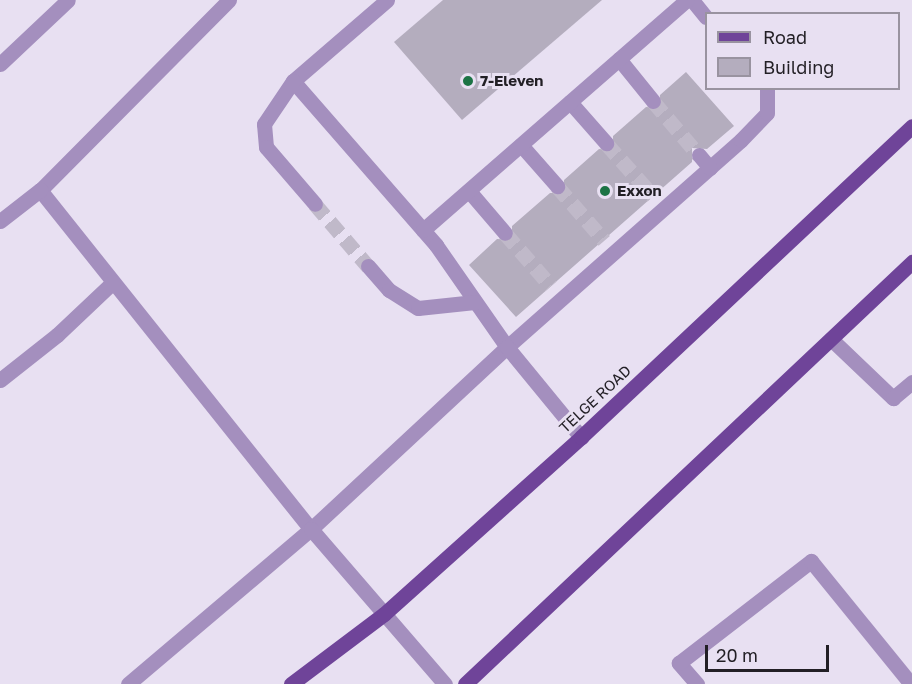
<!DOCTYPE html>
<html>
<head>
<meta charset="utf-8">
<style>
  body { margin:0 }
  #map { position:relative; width:912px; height:684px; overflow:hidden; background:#e8e0f2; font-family:"Golos Text",sans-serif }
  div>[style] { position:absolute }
  .building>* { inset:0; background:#b4adbe }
  .minor-tunnel>* { height:15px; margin-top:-7.5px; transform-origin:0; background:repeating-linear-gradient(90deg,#c0b9c9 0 15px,transparent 0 23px) }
  .minor>* { height:15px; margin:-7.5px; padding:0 7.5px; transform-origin:7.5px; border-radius:7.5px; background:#a48fbe }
  .major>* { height:15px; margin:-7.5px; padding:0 7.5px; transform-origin:7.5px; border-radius:7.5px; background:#6f4499 }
  .dots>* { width:16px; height:16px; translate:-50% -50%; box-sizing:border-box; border:3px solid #e8e0f2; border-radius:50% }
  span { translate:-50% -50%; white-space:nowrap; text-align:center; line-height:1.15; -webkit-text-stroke:6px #e8e0f2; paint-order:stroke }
  .poi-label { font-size:15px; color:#221f25; font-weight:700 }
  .left { translate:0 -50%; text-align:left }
  .street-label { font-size:15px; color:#221f25 }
  .legend { position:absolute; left:705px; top:12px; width:195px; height:78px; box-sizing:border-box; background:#e8e0f2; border:2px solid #9993a0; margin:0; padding:8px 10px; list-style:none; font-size:18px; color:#221f25 }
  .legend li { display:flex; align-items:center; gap:12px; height:30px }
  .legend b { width:30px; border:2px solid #9993a0 }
  .scale { position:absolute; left:705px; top:645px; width:124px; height:27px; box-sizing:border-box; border:3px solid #221f25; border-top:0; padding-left:8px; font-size:18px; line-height:21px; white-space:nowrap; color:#221f25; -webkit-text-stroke:4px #e8e0f2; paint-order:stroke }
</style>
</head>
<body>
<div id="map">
  <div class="building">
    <i style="clip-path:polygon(443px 0,602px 0,462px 120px,394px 42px)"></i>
    <i style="clip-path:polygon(686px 72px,734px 126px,707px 149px,692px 148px,692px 162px,516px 317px,469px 265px,497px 239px,512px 240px,512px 226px,550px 193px,564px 193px,564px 180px,599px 149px,613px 150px,613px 136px,646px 107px,660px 108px,660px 95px)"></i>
  </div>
  <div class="minor-tunnel">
    <i style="left:653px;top:101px;width:71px;rotate:49.6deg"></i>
    <i style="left:606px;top:143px;width:71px;rotate:48.4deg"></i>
    <i style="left:557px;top:186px;width:72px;rotate:49deg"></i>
    <i style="left:315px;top:204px;width:82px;rotate:49.5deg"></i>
    <i style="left:505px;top:233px;width:70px;rotate:49deg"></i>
  </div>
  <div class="minor">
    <i style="left:229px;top:0;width:268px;rotate:134.8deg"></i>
    <i style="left:40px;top:190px;width:434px;rotate:51.4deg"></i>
    <i style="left:311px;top:529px;width:267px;rotate:-42.9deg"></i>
    <i style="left:507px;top:347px;width:312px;rotate:-41.5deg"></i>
    <i style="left:741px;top:140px;width:37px;rotate:-46deg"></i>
    <i style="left:767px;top:113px;width:25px;rotate:-90deg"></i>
    <i style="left:387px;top:0;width:124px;rotate:139.2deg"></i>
    <i style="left:293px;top:81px;width:218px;rotate:48.9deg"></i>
    <i style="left:436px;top:245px;width:124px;rotate:55.2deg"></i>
    <i style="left:507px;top:347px;width:117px;rotate:50.6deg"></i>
    <i style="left:692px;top:0;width:22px;rotate:51deg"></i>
    <i style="left:619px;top:59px;width:54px;rotate:51deg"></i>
    <i style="left:0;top:64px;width:93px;rotate:-43.3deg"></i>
    <i style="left:293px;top:81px;width:52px;rotate:124deg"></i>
    <i style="left:264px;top:124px;width:23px;rotate:85deg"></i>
    <i style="left:266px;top:147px;width:75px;rotate:49.3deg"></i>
    <i style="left:570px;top:102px;width:55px;rotate:48.7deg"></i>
    <i style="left:521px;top:145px;width:55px;rotate:48.7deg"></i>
    <i style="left:699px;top:155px;width:17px;rotate:50deg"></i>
    <i style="left:469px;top:191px;width:55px;rotate:49.4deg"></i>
    <i style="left:0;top:221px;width:51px;rotate:-37.8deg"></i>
    <i style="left:423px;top:230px;width:350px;rotate:-41.1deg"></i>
    <i style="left:368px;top:266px;width:32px;rotate:49deg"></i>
    <i style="left:389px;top:290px;width:34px;rotate:32deg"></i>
    <i style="left:418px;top:308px;width:57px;rotate:-6deg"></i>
    <i style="left:831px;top:339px;width:86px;rotate:43.6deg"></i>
    <i style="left:893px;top:398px;width:25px;rotate:-40deg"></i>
    <i style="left:0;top:380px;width:73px;rotate:-38.3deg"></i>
    <i style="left:57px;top:335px;width:77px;rotate:-43.4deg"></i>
    <i style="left:128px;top:684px;width:240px;rotate:-40.3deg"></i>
    <i style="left:311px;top:529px;width:205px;rotate:49.2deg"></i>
    <i style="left:697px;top:684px;width:28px;rotate:-131deg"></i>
    <i style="left:679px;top:663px;width:167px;rotate:-37.7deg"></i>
    <i style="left:811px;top:561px;width:159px;rotate:50.9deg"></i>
  </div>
  <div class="major">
    <i style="left:291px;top:684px;width:116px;rotate:-37deg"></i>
    <i style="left:384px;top:614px;width:265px;rotate:-41.9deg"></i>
    <i style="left:581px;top:437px;width:454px;rotate:-43.2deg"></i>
    <i style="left:465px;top:684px;width:615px;rotate:-43.35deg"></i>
  </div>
  <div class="dots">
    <i style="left:468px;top:81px;background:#1c7345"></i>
    <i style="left:605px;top:191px;background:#1c7345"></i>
  </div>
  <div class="poi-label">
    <span class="left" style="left:480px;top:81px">7-Eleven</span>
    <span class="left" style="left:617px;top:191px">Exxon</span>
  </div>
  <div class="street-label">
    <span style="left:595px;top:399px;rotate:-43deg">TELGE ROAD</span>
  </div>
  <ul class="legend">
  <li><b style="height:8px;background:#6f4499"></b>Road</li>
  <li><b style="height:16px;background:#b4adbe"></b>Building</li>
  </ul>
  <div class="scale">20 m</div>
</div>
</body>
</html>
